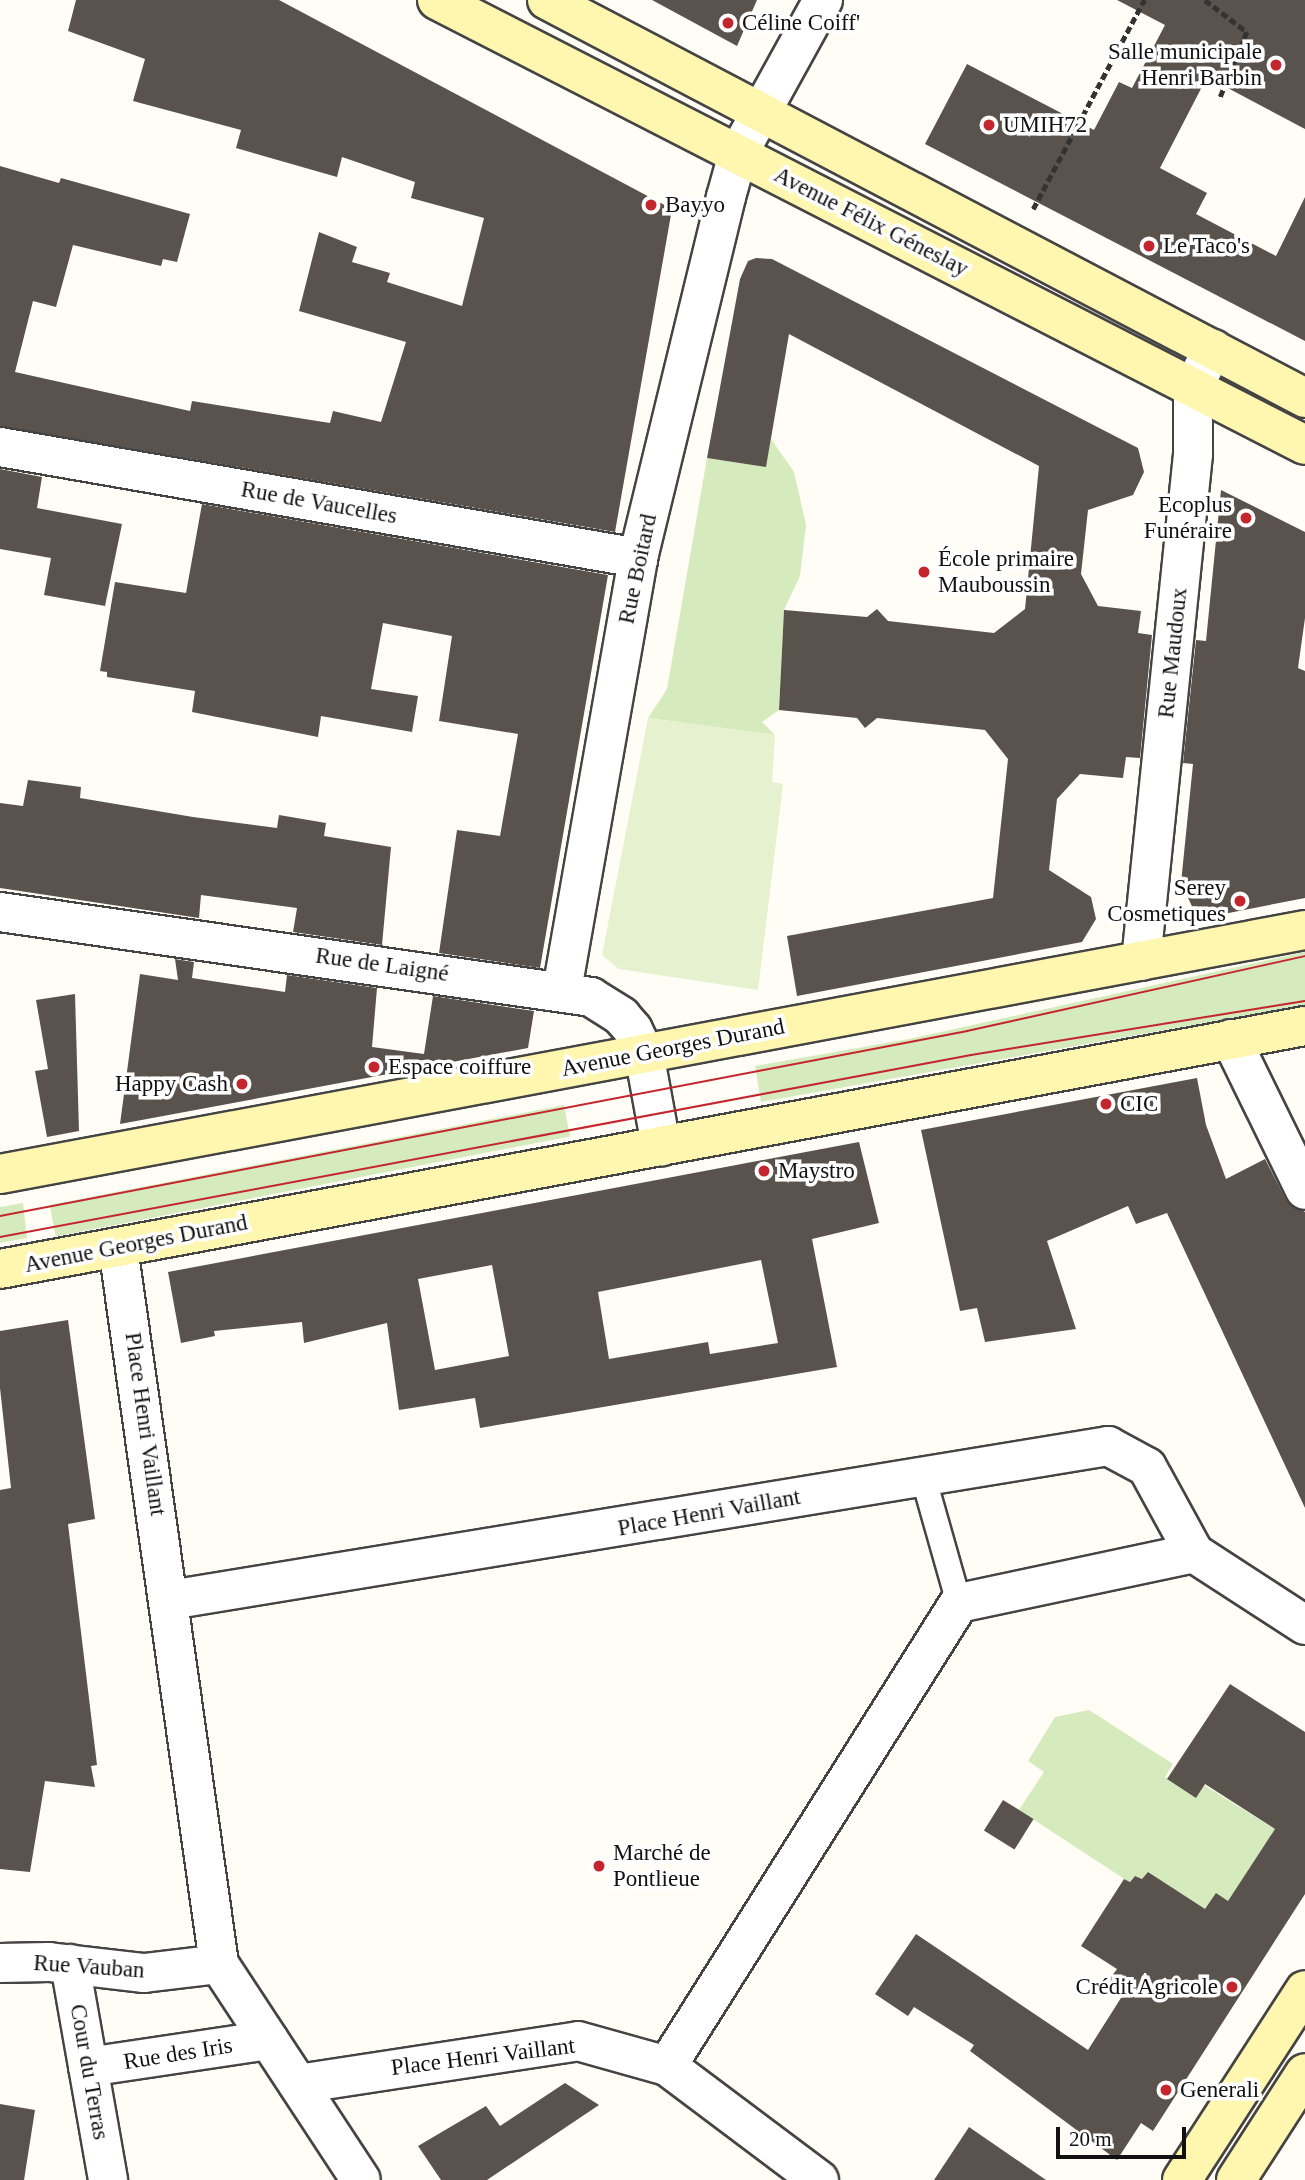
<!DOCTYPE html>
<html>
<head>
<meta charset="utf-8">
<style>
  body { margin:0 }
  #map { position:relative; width:1305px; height:2180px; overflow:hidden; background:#fffdf5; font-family:Georgia,serif }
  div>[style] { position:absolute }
  .green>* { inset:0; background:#d5ebbd; transform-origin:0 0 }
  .pitch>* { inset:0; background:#e6f2cf }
  .building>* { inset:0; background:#5a524d; transform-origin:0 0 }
  .path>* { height:4.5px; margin-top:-2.25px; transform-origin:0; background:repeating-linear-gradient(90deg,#333 0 7px,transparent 0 10.5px) }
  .roads { filter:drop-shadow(2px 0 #444) drop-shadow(-2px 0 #444) drop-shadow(0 2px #444) drop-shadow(0 -2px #444) }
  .service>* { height:24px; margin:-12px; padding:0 12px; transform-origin:12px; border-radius:12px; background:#fff }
  .minor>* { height:38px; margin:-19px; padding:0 19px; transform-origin:19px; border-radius:19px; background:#fff }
  .secondary>* { height:38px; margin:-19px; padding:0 19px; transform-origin:19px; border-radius:19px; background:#fff6b0 }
  .tram>* { height:2px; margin:-1px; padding:0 1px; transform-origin:1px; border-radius:1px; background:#c4262e }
  .dots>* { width:19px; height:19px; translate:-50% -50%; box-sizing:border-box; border:4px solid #fff; border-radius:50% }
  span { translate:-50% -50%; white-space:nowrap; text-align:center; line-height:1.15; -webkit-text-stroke:7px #fff; paint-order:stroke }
  .poi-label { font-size:23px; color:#111 }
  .left { translate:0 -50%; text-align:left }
  .right { translate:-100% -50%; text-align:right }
  .street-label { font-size:23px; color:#111 }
  .scale { position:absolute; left:1056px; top:2127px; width:130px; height:32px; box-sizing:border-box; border:4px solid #111; border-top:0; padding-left:9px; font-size:21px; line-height:24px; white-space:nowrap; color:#111; -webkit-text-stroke:5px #fff; paint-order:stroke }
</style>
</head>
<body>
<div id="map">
  <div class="green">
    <i style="clip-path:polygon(771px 439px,794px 472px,806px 525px,800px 576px,784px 610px,779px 710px,762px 722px,775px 735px,648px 718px,667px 689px,707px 458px,765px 467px)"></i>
    <i style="clip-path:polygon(1305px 952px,1305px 1005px,761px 1102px,755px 1066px,909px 1039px)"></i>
    <i style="left:564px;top:1105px;width:32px;height:524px;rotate:79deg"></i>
    <i style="clip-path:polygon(23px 1203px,27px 1238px,0 1243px,0 1207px)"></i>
    <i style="clip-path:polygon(1089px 1710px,1173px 1764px,1165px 1777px,1196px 1797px,1204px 1785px,1275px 1829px,1228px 1901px,1203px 1913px,1149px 1872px,1142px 1879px,1135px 1876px,1129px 1882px,1019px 1810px,1044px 1772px,1028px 1761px,1055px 1717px)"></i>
  </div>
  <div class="pitch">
    <i style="clip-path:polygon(648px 718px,775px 735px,772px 782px,783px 784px,758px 990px,619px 969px,602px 955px)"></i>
  </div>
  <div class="building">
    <i style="clip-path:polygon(76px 0,279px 0,672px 209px,615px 532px,0 426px,0 166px,59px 183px,61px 178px,190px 214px,177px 262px,163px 259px,161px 266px,73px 245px,56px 307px,33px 301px,15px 372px,190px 411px,192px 401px,330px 423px,333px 411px,381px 422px,406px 342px,299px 311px,319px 232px,357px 247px,352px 262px,390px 273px,387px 282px,462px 306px,484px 218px,411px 198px,415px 182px,342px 157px,337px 177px,236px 148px,241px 130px,133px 101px,145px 59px,68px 31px)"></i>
    <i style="clip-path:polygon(652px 0,757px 0,737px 46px)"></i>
    <i style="clip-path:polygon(1117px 0,1305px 0,1305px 129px,1207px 77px,1160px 168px,1207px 193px,1196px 214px,1276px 256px,1305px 197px,1305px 341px,925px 144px,967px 64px,1094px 130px,1119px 82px,1132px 88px,1165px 25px)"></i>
    <i style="clip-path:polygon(756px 258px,772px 259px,1138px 448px,1144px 472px,1133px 495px,1088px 510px,1081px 574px,1098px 606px,1141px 611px,1138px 633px,1152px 635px,1140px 758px,1126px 757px,1123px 778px,1080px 774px,1057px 799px,1049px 870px,1091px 897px,1096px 919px,1082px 942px,797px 996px,787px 936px,993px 898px,1008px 759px,985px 730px,877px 718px,865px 728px,857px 718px,779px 710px,784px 610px,867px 617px,877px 609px,888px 621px,994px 633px,1025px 609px,1039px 466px,789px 334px,766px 467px,707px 458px,740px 279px,748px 261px)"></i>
    <i style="clip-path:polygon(0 469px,42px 477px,37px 508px,122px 524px,105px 606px,44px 595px,51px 558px,0 549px)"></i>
    <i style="clip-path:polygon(1221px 490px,1305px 532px,1305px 618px,1298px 668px,1305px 671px,1305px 898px,1198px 919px,1181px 883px,1193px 764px,1183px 763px,1196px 640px,1206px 641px)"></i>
    <i style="clip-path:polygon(202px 504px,608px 575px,540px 968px,439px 953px,457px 830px,500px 836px,518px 734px,439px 721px,452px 636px,383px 623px,371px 689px,418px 696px,412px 732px,321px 716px,318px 737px,192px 712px,195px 691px,107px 677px,107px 672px,100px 671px,115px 582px,186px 593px)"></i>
    <i style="clip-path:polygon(28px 780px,81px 787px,80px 798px,193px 817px,277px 828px,279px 815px,326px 823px,324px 836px,391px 847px,382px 945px,293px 932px,297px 908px,201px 895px,199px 918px,0 888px,0 803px,23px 806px)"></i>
    <i style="clip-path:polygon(175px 959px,194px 962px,192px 978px,285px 992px,287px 975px,377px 988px,372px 1047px,424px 1054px,433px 996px,534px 1011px,528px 1048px,120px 1124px,140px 974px,178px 980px)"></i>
    <i style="clip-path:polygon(75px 994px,79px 1131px,47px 1137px,35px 1071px,48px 1069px,36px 1000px)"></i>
    <i style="clip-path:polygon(1197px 1078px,1206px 1125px,1226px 1179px,1265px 1159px,1286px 1200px,1305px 1212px,1305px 1508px,1167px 1213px,1136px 1224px,1128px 1206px,1047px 1241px,1076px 1329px,985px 1342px,977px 1308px,960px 1311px,921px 1130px)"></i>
    <i style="clip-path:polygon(evenodd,859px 1142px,879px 1223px,812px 1239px,837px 1367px,480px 1428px,475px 1398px,399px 1410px,387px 1323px,304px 1343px,302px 1322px,214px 1331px,215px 1336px,181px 1343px,168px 1272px,859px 1142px,761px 1260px,778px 1343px,710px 1354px,708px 1342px,609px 1359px,598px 1292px,761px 1260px,859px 1142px,492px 1265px,509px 1356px,435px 1370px,418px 1279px,492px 1265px)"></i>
    <i style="clip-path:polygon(68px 1320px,95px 1519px,68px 1524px,97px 1765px,91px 1766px,95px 1787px,45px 1781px,30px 1872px,0 1869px,0 1490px,11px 1488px,0 1388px,0 1331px)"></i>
    <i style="clip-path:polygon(1230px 1684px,1305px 1732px,1305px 1894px,1153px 2131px,1141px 2123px,1117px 2160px,970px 2051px,974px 2045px,914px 2007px,908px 2016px,875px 1994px,916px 1934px,1088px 2050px,1126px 1990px,1109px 1980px,1117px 1969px,1081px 1946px,1124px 1879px,1130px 1882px,1135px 1876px,1142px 1879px,1148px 1872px,1205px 1909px,1216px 1893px,1228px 1901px,1275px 1829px,1205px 1784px,1196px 1798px,1167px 1779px)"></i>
    <i style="left:1003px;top:1800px;width:36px;height:36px;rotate:32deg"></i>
    <i style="clip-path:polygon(565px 2083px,599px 2105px,487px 2180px,441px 2180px,418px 2146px,486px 2106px,500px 2126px)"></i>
    <i style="clip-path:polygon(0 2104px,35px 2110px,24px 2180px,0 2180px)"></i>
    <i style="clip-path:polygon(969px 2127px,1046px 2180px,934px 2180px)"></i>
  </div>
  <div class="path">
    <i style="left:1205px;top:0;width:53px;rotate:37.3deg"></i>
    <i style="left:1247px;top:32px;width:71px;rotate:112.2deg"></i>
    <i style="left:1033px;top:209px;width:237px;rotate:-62deg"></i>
  </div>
  <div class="roads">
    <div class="service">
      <i style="left:923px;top:1476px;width:132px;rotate:74.2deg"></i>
    </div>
    <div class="minor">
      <i style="left:0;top:447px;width:648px;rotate:9.87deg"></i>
      <i style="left:0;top:912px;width:597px;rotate:8.18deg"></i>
      <i style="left:591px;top:997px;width:36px;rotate:32deg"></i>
      <i style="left:621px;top:1016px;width:18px;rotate:49deg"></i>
      <i style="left:633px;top:1030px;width:25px;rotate:64deg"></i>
      <i style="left:644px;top:1053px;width:95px;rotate:79.6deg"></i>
      <i style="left:1141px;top:961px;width:510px;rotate:-84.14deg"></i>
      <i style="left:1193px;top:454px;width:67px;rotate:-90deg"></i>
      <i style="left:1193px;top:387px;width:43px;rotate:-62.2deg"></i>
      <i style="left:562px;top:990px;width:439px;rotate:-80deg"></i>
      <i style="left:638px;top:558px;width:372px;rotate:-76.3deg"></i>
      <i style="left:726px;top:197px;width:45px;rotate:-74.4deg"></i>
      <i style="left:738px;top:154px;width:176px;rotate:-61.1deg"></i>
      <i style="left:1231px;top:1039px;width:168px;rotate:63.9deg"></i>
      <i style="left:118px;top:1247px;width:724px;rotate:81.98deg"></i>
      <i style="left:219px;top:1964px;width:258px;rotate:56.7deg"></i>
      <i style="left:170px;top:1600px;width:951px;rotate:-9.32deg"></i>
      <i style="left:1108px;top:1446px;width:44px;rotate:28.3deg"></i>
      <i style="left:1147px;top:1467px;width:98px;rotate:61.3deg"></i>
      <i style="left:0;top:1963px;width:49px;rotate:-1.2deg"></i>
      <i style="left:49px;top:1962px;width:96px;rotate:6.6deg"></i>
      <i style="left:144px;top:1973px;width:76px;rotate:-6.8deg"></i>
      <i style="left:70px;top:1964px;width:219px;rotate:80deg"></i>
      <i style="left:667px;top:2066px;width:547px;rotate:-57.76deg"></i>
      <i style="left:959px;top:1603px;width:240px;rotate:-12deg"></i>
      <i style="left:1194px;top:1553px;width:132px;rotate:33deg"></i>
      <i style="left:88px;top:2067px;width:183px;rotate:-8.5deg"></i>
      <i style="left:298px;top:2084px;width:283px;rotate:-8.7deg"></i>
      <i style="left:578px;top:2041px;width:92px;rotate:15.7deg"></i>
      <i style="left:667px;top:2066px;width:190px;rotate:36.9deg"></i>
    </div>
    <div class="secondary">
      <i style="left:437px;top:0;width:975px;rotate:27.14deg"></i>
      <i style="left:547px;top:0;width:856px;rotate:27.7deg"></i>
      <i style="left:0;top:1174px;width:1328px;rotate:-10.59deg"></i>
      <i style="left:0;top:1269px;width:1327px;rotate:-10.55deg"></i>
      <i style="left:1182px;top:2180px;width:226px;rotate:-57.1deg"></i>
      <i style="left:1236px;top:2180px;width:127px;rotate:-57.2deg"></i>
    </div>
  </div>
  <div class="tram">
    <i style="left:0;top:1216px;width:985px;rotate:-10.83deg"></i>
    <i style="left:967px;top:1031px;width:346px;rotate:-12.5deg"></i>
    <i style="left:0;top:1237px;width:988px;rotate:-10.62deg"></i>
    <i style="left:971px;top:1055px;width:338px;rotate:-9.2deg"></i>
  </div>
  <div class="dots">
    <i style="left:728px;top:23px;background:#c4262e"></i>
    <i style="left:1276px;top:65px;background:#c4262e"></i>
    <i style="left:989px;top:125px;background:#c4262e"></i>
    <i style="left:651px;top:205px;background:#c4262e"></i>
    <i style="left:1149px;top:246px;background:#c4262e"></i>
    <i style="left:1246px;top:518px;background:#c4262e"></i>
    <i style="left:924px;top:572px;background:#c4262e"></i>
    <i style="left:1240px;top:901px;background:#c4262e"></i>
    <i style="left:374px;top:1067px;background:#c4262e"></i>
    <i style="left:242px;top:1084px;background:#c4262e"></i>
    <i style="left:1106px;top:1104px;background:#c4262e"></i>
    <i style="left:764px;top:1171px;background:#c4262e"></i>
    <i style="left:599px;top:1866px;background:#c4262e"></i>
    <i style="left:1232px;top:1987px;background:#c4262e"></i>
    <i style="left:1166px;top:2090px;background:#c4262e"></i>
  </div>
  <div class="poi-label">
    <span class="left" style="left:742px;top:23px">Céline Coiff'</span>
    <span class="right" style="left:1262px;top:65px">Salle municipale<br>Henri Barbin</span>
    <span class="left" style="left:1003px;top:125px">UMIH72</span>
    <span class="left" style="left:665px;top:205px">Bayyo</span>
    <span class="left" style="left:1163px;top:246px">Le Taco's</span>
    <span class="right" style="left:1232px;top:518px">Ecoplus<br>Funéraire</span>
    <span class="left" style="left:938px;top:572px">École primaire<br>Mauboussin</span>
    <span class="right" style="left:1226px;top:901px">Serey<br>Cosmetiques</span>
    <span class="left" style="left:388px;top:1067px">Espace coiffure</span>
    <span class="right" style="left:228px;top:1084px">Happy Cash</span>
    <span class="left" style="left:1120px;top:1104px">CIC</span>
    <span class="left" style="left:778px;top:1171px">Maystro</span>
    <span class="left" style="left:613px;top:1866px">Marché de<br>Pontlieue</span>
    <span class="right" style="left:1218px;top:1987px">Crédit Agricole</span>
    <span class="left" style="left:1180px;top:2090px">Generali</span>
  </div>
  <div class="street-label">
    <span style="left:871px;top:222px;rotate:27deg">Avenue Félix Géneslay</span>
    <span style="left:319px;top:503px;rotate:10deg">Rue de Vaucelles</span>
    <span style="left:638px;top:569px;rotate:-78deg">Rue Boitard</span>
    <span style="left:1173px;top:653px;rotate:-84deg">Rue Maudoux</span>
    <span style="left:382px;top:965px;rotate:8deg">Rue de Laigné</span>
    <span style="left:673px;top:1048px;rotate:-11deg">Avenue Georges Durand</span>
    <span style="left:136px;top:1244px;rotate:-11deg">Avenue Georges Durand</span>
    <span style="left:145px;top:1424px;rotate:82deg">Place Henri Vaillant</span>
    <span style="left:709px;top:1513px;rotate:-10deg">Place Henri Vaillant</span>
    <span style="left:89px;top:1967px;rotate:4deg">Rue Vauban</span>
    <span style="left:178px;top:2054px;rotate:-9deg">Rue des Iris</span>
    <span style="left:483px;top:2057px;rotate:-7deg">Place Henri Vaillant</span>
    <span style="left:89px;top:2072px;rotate:80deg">Cour du Terras</span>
  </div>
  <div class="scale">20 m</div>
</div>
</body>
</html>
